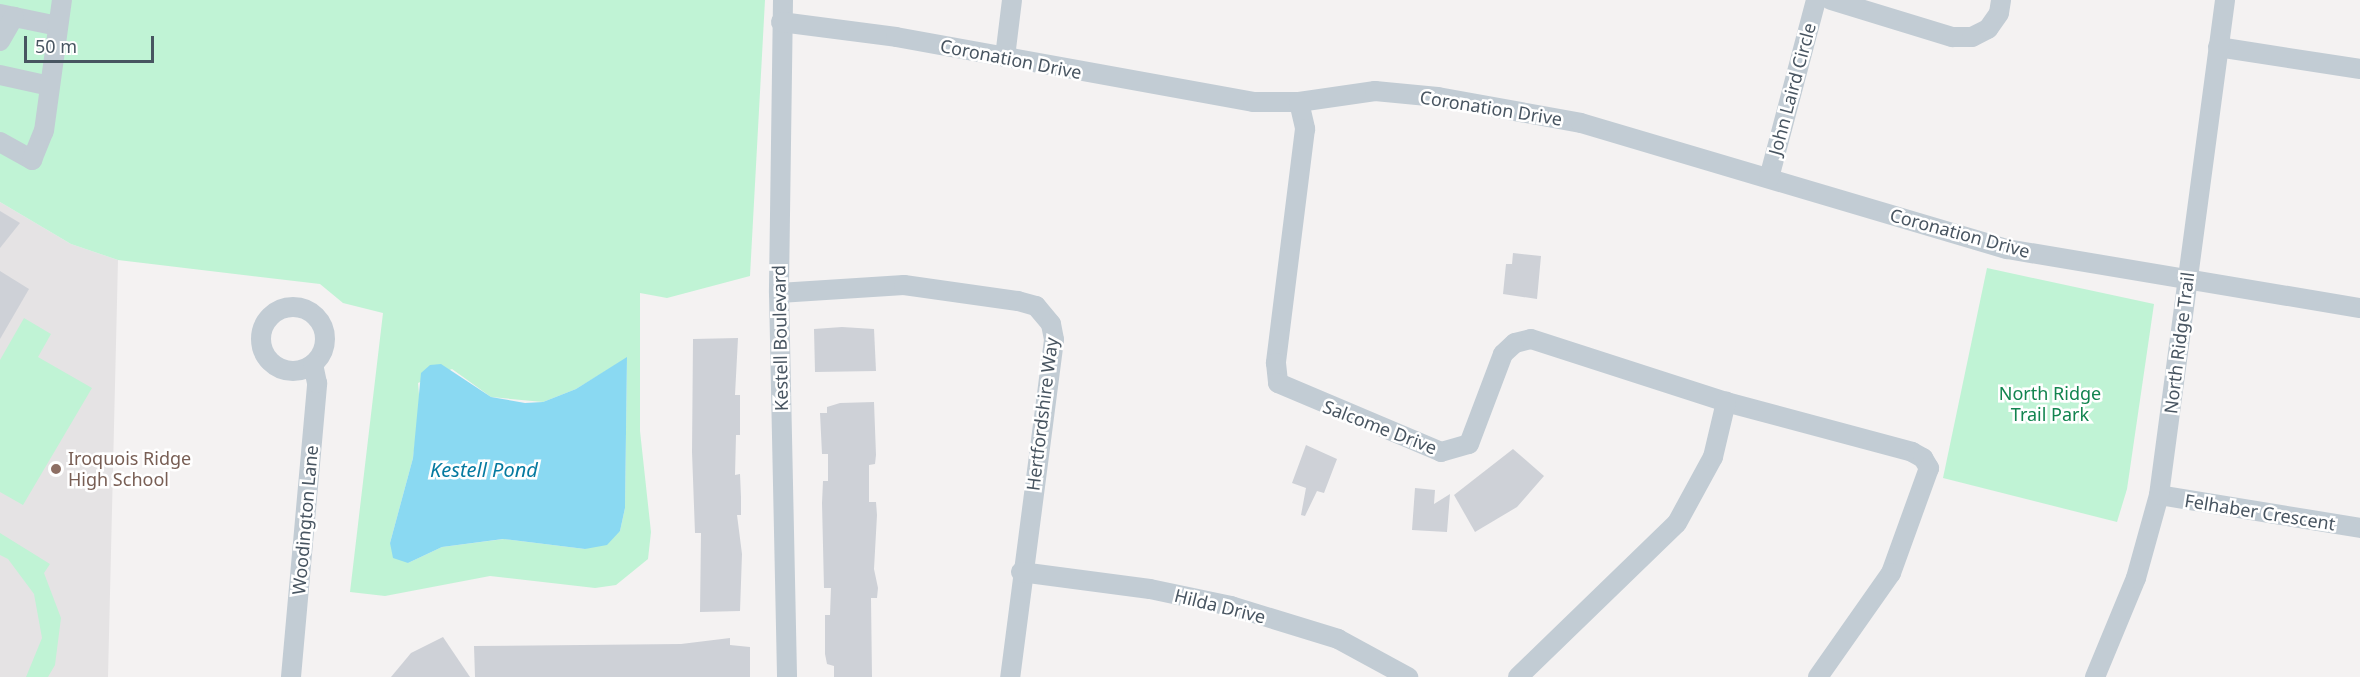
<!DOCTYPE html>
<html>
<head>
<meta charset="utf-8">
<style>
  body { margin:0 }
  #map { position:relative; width:2360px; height:677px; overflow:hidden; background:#f4f2f2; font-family:"Noto Sans",sans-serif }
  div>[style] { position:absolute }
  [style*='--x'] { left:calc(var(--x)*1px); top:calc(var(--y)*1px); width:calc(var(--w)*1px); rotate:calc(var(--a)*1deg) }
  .education>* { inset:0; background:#e5e3e4 }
  .green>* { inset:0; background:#c0f3d5 }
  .water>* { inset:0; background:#8ad9f2 }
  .building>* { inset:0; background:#ced1d7 }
  .minor>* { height:20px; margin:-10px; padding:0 10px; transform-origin:10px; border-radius:10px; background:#c2ccd4 }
  .minor>.ring { margin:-10px; padding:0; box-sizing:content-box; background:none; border:20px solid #c2ccd4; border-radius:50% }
  .dots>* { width:16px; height:16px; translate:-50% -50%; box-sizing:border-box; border:3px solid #fff; border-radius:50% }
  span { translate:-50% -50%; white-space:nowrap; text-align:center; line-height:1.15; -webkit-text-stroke:5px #fff; paint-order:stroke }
  .street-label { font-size:18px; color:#485561 }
  .park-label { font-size:18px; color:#12844f }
  .education-label { font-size:18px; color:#785e54 }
  .left { translate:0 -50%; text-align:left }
  .water-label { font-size:20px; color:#057aa0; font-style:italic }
  .scale { position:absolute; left:24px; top:36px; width:130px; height:27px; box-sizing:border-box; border:3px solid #485561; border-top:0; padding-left:8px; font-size:18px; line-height:21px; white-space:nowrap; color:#485561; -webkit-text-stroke:4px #fff; paint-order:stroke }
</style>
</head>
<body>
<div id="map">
  <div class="education">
    <div style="clip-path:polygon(0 202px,71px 244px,118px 260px,108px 677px,0 677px)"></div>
  </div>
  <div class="green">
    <div style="clip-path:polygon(evenodd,0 0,765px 0,750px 276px,667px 298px,640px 293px,640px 431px,651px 532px,648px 559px,616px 585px,595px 588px,490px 576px,385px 596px,350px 592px,383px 313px,343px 303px,320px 284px,118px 260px,71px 244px,0 202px,0 0,627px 358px,625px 508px,620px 531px,585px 549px,504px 539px,442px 547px,408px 563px,390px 543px,413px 458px,420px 406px,418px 383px,452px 369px,491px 397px,543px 402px,576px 389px,627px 358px)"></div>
    <div style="clip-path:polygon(1987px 268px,2154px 304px,2127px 489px,2117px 522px,1943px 478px)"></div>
    <div style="clip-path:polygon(24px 318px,51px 334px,38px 357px,92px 388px,23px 505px,0 492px,0 360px)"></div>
    <div style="clip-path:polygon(0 533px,50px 564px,44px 573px,61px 618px,55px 665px,48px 677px,26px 677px,42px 638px,34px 594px,8px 559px,0 555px)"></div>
  </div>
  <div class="water">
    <div style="clip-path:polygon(627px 357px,625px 508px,620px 531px,607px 545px,585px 549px,503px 539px,442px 547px,408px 563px,393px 558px,390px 543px,413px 458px,421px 373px,430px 365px,441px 364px,491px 397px,525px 403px,543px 402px,576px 389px)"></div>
  </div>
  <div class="building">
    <div style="clip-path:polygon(0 211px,20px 223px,0 248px)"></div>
    <div style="clip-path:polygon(1513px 253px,1541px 256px,1537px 299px,1503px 294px,1506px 264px,1512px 264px)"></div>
    <div style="clip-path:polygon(0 271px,29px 289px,0 339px)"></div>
    <div style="clip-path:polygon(842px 327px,874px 329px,876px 371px,815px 372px,814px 329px)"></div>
    <div style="clip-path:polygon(738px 338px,735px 395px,740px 395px,740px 435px,736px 435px,735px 475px,740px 474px,741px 497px,741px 515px,737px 515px,742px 554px,740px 611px,700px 612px,701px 533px,695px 533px,692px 452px,693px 339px)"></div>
    <div style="clip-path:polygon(874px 402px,876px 455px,875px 464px,869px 465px,869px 502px,876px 502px,877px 515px,874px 569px,878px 588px,877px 598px,871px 598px,872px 677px,834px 677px,834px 666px,827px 664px,825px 654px,825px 615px,830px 615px,831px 588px,824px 588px,822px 503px,823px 481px,828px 481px,828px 454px,822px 454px,820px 413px,827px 413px,827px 407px,840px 403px)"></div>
    <div style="clip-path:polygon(1306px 445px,1337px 459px,1324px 493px,1317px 491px,1305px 516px,1301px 515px,1306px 488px,1292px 483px)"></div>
    <div style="clip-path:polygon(1513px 449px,1544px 476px,1517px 507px,1475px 532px,1454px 495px)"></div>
    <div style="clip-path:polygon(1415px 488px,1435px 490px,1434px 504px,1450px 494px,1447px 532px,1412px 530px)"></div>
    <div style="clip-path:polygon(443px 637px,470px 677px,391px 677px,411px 653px)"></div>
    <div style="clip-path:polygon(730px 638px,730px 645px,750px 647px,750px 677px,475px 677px,474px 646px,681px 644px)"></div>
  </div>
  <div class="minor">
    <div style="--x:783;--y:0;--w:293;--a:90.8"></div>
    <div style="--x:779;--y:293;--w:384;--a:88.8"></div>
    <div style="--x:1831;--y:0;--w:127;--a:17"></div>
    <div style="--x:1952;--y:37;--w:20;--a:0"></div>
    <div style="--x:1972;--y:37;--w:18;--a:-27"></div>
    <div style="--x:1988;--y:29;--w:19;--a:-55"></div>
    <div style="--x:1999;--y:13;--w:13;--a:-81"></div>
    <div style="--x:0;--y:14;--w:59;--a:11.7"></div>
    <div style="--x:781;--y:22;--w:116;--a:7.4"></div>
    <div style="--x:896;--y:37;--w:363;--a:10.3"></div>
    <div style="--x:1253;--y:102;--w:46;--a:0"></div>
    <div style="--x:1299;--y:102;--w:77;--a:-8.2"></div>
    <div style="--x:1375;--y:91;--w:63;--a:5.4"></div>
    <div style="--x:1438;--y:97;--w:145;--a:10.3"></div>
    <div style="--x:1581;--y:123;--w:444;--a:16.5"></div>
    <div style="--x:2007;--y:249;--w:358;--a:9.5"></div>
    <div style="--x:0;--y:41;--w:28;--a:-60"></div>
    <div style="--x:2218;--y:47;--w:144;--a:8.8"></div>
    <div style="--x:1005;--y:57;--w:57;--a:-83"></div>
    <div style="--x:0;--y:75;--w:51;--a:12.4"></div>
    <div style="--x:1299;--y:102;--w:28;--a:77"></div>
    <div style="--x:1305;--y:129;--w:236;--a:97.1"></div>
    <div style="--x:1276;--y:363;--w:20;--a:84"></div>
    <div style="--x:1278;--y:383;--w:177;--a:22.9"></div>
    <div style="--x:1441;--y:452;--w:29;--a:-16"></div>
    <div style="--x:1469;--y:444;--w:96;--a:-69.3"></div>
    <div style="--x:1503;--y:354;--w:16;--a:-43"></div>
    <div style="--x:1515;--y:343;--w:16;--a:-14"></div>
    <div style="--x:1531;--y:339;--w:205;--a:17.9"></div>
    <div style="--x:1726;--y:402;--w:193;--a:15"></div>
    <div style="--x:1912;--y:452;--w:13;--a:29"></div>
    <div style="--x:1923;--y:458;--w:12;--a:59"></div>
    <div style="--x:1929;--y:468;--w:112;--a:109.9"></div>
    <div style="--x:1891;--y:573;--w:127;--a:125.1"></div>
    <div style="--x:0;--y:142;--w:37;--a:29"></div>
    <div style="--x:32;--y:160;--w:31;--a:-68"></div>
    <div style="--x:44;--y:131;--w:132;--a:-82.2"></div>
    <div style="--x:1769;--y:178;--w:184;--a:-75.2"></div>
    <div style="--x:779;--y:293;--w:125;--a:-3.7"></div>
    <div style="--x:904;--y:285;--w:115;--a:8"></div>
    <div style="--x:1018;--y:301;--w:19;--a:16"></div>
    <div style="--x:1036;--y:306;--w:23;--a:50"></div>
    <div style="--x:1051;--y:324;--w:16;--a:79"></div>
    <div style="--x:1054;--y:340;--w:340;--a:97.4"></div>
    <div class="ring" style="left:261px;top:307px;width:44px;height:44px"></div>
    <div style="--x:2159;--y:495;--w:204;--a:9.3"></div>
    <div style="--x:1021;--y:572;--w:130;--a:7.5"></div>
    <div style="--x:1150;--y:589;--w:83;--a:11.9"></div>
    <div style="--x:1231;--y:606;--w:112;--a:17.1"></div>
    <div style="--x:1338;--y:639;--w:80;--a:28.5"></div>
    <div style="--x:291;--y:677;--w:295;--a:-84.9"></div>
    <div style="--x:317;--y:383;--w:19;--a:-102"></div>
    <div style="--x:1518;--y:677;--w:221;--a:-44.1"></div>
    <div style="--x:1677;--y:523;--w:75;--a:-61.4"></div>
    <div style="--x:1713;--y:457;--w:57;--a:-76.7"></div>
    <div style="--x:2095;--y:677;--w:107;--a:-67.5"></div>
    <div style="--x:2136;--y:578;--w:86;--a:-74.5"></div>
    <div style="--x:2159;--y:495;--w:499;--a:-82.4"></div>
  </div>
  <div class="dots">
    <div style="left:56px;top:469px;background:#8d6e63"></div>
  </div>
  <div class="street-label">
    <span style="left:1011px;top:59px;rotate:11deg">Coronation Drive</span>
    <span style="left:1792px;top:89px;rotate:-75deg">John Laird Circle</span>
    <span style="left:1491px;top:108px;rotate:9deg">Coronation Drive</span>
    <span style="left:1960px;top:233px;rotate:15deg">Coronation Drive</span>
    <span style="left:780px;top:338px;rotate:-91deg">Kestell Boulevard</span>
    <span style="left:2179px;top:343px;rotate:-83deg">North Ridge Trail</span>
    <span style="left:1042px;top:414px;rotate:-83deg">Hertfordshire Way</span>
    <span style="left:1380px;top:427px;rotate:21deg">Salcome Drive</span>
    <span style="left:2260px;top:512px;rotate:9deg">Felhaber Crescent</span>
    <span style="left:305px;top:520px;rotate:-85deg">Woodington Lane</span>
    <span style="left:1220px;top:606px;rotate:14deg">Hilda Drive</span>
  </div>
  <div class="park-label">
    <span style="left:2050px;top:404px">North Ridge<br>Trail Park</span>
  </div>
  <div class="education-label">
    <span class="left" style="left:68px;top:469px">Iroquois Ridge<br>High School</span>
  </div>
  <div class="water-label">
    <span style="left:484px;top:469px">Kestell Pond</span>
  </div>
  <div class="scale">50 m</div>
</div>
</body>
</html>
